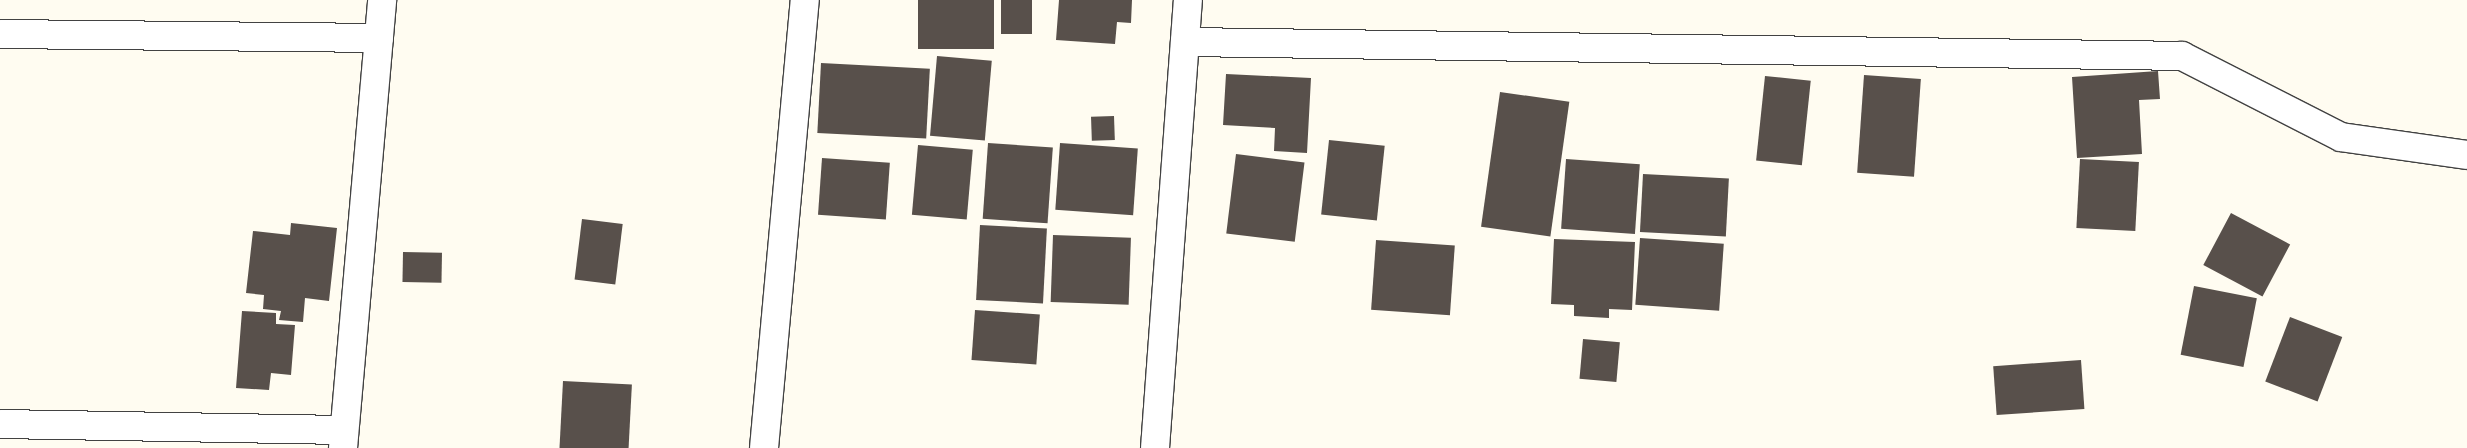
<!DOCTYPE html>
<html>
<head>
<meta charset="utf-8">
<style>
  body { margin:0 }
  #map { position:relative; width:2467px; height:448px; overflow:hidden; background:#fffcf1; font-family:"Noto Serif",serif }
  div>[style] { position:absolute }
  [style*='--x'] { left:calc(var(--x)*1px); top:calc(var(--y)*1px); width:calc(var(--w)*1px); rotate:calc(var(--a)*1deg) }
  .building>* { inset:0; background:#58504b; transform-origin:0 0 }
  .roads { filter:drop-shadow(1px 0 #424242) drop-shadow(-1px 0 #424242) drop-shadow(0 1px #424242) drop-shadow(0 -1px #424242) }
  .minor>* { height:28px; margin:-14px; padding:0 14px; transform-origin:14px; border-radius:14px; background:#fff }
  span { translate:-50% -50%; white-space:nowrap; text-align:center; line-height:1.15; -webkit-text-stroke:5px #fff; paint-order:stroke }
</style>
</head>
<body>
<div id="map">
  <div class="building">
    <div style="left:918px;top:0;width:76px;height:49px"></div>
    <div style="left:1001px;top:0;width:31px;height:34px"></div>
    <div style="clip-path:polygon(1059px 0,1132px 0,1131px 23px,1117px 22px,1115px 44px,1056px 40px)"></div>
    <div style="left:937px;top:56px;width:55px;height:80px;rotate:5deg"></div>
    <div style="left:821px;top:63px;width:109px;height:70px;rotate:3deg"></div>
    <div style="clip-path:polygon(2158px 71px,2160px 99px,2139px 100px,2142px 154px,2077px 158px,2072px 77px)"></div>
    <div style="clip-path:polygon(1226px 74px,1311px 78px,1307px 153px,1274px 151px,1275px 128px,1223px 125px)"></div>
    <div style="left:1864px;top:75px;width:57px;height:98px;rotate:4deg"></div>
    <div style="left:1765px;top:76px;width:46px;height:85px;rotate:6deg"></div>
    <div style="left:1500px;top:92px;width:70px;height:136px;rotate:8deg"></div>
    <div style="left:1114px;top:116px;width:24px;height:23px;rotate:88deg"></div>
    <div style="left:1329px;top:140px;width:56px;height:75px;rotate:6deg"></div>
    <div style="left:988px;top:143px;width:65px;height:76px;rotate:4deg"></div>
    <div style="left:1060px;top:143px;width:78px;height:67px;rotate:4deg"></div>
    <div style="left:918px;top:145px;width:55px;height:70px;rotate:5deg"></div>
    <div style="left:1236px;top:154px;width:69px;height:80px;rotate:7deg"></div>
    <div style="left:822px;top:158px;width:68px;height:57px;rotate:4deg"></div>
    <div style="left:1566px;top:159px;width:74px;height:70px;rotate:4deg"></div>
    <div style="left:2080px;top:159px;width:59px;height:69px;rotate:3deg"></div>
    <div style="left:1643px;top:174px;width:86px;height:58px;rotate:3deg"></div>
    <div style="left:2231px;top:213px;width:67px;height:59px;rotate:28deg"></div>
    <div style="left:582px;top:219px;width:41px;height:61px;rotate:7deg"></div>
    <div style="clip-path:polygon(291px 223px,337px 228px,329px 301px,305px 298px,303px 322px,279px 320px,281px 311px,263px 309px,264px 295px,246px 293px,253px 231px,290px 235px)"></div>
    <div style="left:980px;top:225px;width:67px;height:75px;rotate:3deg"></div>
    <div style="left:1053px;top:235px;width:78px;height:67px;rotate:2deg"></div>
    <div style="left:1640px;top:238px;width:84px;height:67px;rotate:4deg"></div>
    <div style="clip-path:polygon(1554px 239px,1635px 242px,1632px 310px,1609px 309px,1609px 318px,1574px 316px,1574px 305px,1551px 304px)"></div>
    <div style="left:1376px;top:240px;width:79px;height:70px;rotate:4deg"></div>
    <div style="left:403px;top:252px;width:39px;height:30px;rotate:1deg"></div>
    <div style="left:2194px;top:286px;width:64px;height:70px;rotate:11deg"></div>
    <div style="left:975px;top:310px;width:65px;height:50px;rotate:4deg"></div>
    <div style="clip-path:polygon(242px 311px,276px 313px,276px 324px,295px 325px,291px 375px,271px 373px,269px 390px,236px 388px)"></div>
    <div style="left:2290px;top:317px;width:56px;height:69px;rotate:21deg"></div>
    <div style="left:1583px;top:339px;width:37px;height:40px;rotate:5deg"></div>
    <div style="left:2081px;top:360px;width:49px;height:88px;rotate:86deg"></div>
    <div style="left:563px;top:381px;width:69px;height:67px;rotate:3deg"></div>
  </div>
  <div class="roads">
    <div class="minor">
      <div style="--x:0;--y:34;--w:379;--a:0.6"></div>
      <div style="--x:1185;--y:42;--w:997;--a:0.8"></div>
      <div style="--x:2182;--y:56;--w:178;--a:27"></div>
      <div style="--x:2341;--y:137;--w:127;--a:8.1"></div>
      <div style="--x:0;--y:424;--w:344;--a:1"></div>
      <div style="--x:343;--y:448;--w:450;--a:-85"></div>
      <div style="--x:764;--y:448;--w:450;--a:-84.8"></div>
      <div style="--x:1155;--y:448;--w:449;--a:-85.8"></div>
    </div>
  </div>
</div>
</body>
</html>
